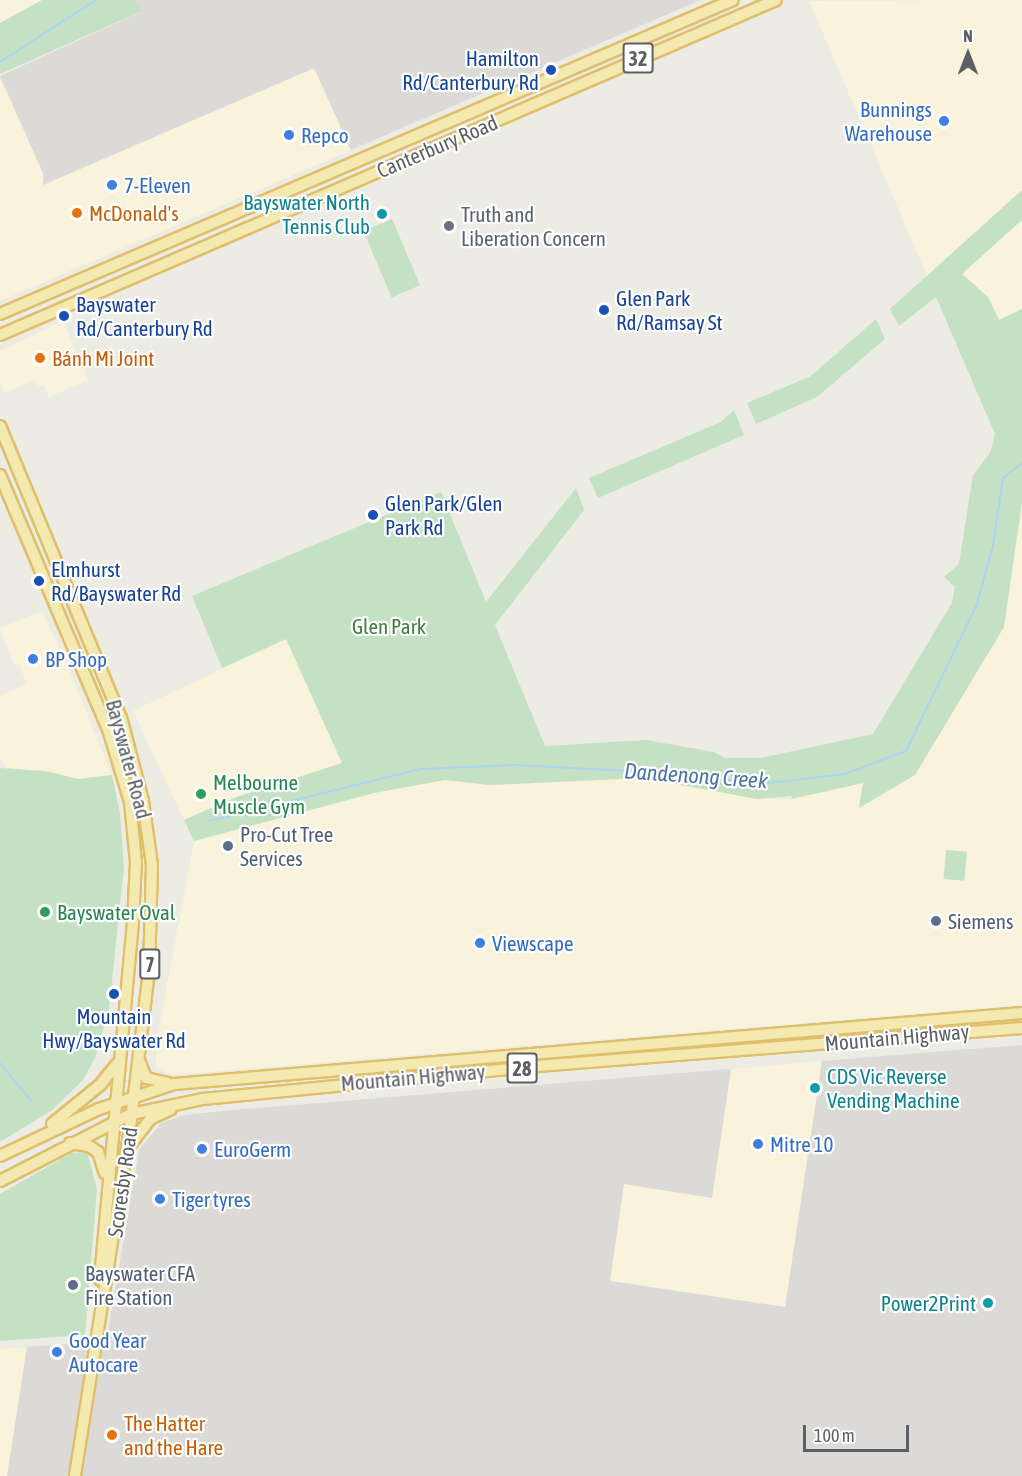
<!DOCTYPE html>
<html>
<head>
<meta charset="utf-8">
<style>
  body { margin:0 }
  #map { position:relative; width:1022px; height:1476px; overflow:hidden; background:#ecebe4; font-family:"Asap Condensed",sans-serif }
  div>[style] { position:absolute }
  [style*='--x'] { left:calc(var(--x)*1px); top:calc(var(--y)*1px); width:calc(var(--w)*1px); rotate:calc(var(--a)*1deg) }
  .commercial>* { inset:0; background:#f9f3dc }
  .industrial>* { inset:0; background:#dbdad6 }
  .green>* { inset:0; background:#c4e1c4; transform-origin:0 0 }
  .stream>* { height:2px; margin:-1px; padding:0 1px; transform-origin:1px; border-radius:1px; background:#add4f4 }
  .roads { filter:drop-shadow(2px 0 #dfbf6b) drop-shadow(-2px 0 #dfbf6b) drop-shadow(0 2px #dfbf6b) drop-shadow(0 -2px #dfbf6b) }
  .major>* { height:10px; margin:-5px; padding:0 5px; transform-origin:5px; border-radius:5px; background:#f4eab1 }
  .dots>* { width:16px; height:16px; translate:-50% -50%; box-sizing:border-box; border:3px solid #fff; border-radius:50% }
  span { translate:-50% -50%; white-space:nowrap; text-align:center; line-height:1.15; -webkit-text-stroke:4.5px #fff; paint-order:stroke }
  .shield-label span { padding:2px 4px; background:#fff; border:2px solid; border-radius:4px; -webkit-text-stroke-width:0 }
  .shield-label { font-size:20px; color:#5c5f63; font-weight:700 }
  .transit-label { font-size:21px; color:#164399 }
  .right { translate:-100% -50%; text-align:right }
  .left { translate:0 -50%; text-align:left }
  .shop-label { font-size:21px; color:#366cbe }
  .street-label { font-size:21px; color:#5c5f63 }
  .culture-label { font-size:21px; color:#0d838f }
  .food-label { font-size:21px; color:#c56008 }
  .worship-label { font-size:21px; color:#5b616d }
  .park-label { font-size:21px; color:#407e43 }
  .leisure-label { font-size:21px; color:#27864d }
  .service-label { font-size:21px; color:#4e5e75 }
  .water-label { font-size:22px; color:#4c76a4; font-style:italic }
  .north { position:absolute; left:938px; top:24px; width:60px; height:60px; -webkit-text-stroke:4px #fff; paint-order:stroke; rotate:0deg; font-size:16px; font-weight:700; line-height:24px; text-align:center; color:#5c5f63 }
  .north::after { content:''; display:block; margin:auto; width:21px; height:27px; background:#5c5f63; clip-path:polygon(50% 0,100% 100%,50% 72%,0 100%) }
  .scale { position:absolute; left:803px; top:1425px; width:106px; height:27px; box-sizing:border-box; border:3px solid #5c5f63; border-top:0; padding-left:8px; font-size:18px; line-height:21px; white-space:nowrap; color:#5c5f63; -webkit-text-stroke:4px #fff; paint-order:stroke }
</style>
</head>
<body>
<div id="map">
  <div class="commercial">
    <div style="clip-path:polygon(0 0,42px 0,0 23px)"></div>
    <div style="clip-path:polygon(1022px 0,1022px 309px,999px 320px,988px 297px,936px 297px,809px 1px)"></div>
    <div style="clip-path:polygon(315px 68px,351px 150px,0 301px,0 79px,43px 173px,43px 185px)"></div>
    <div style="clip-path:polygon(63px 321px,88px 380px,49px 397px,44px 385px,39px 387px,35px 380px,5px 393px,0 382px,0 351px)"></div>
    <div style="clip-path:polygon(1022px 502px,1022px 1005px,171px 1075px,156px 1068px,157px 1039px,194px 841px,374px 793px,445px 780px,489px 785px,644px 778px,757px 799px,792px 799px,863px 783px,860px 808px,1004px 627px)"></div>
    <div style="clip-path:polygon(42px 611px,68px 667px,112px 775px,78px 779px,5px 767px,0 756px,0 696px,27px 684px,19px 664px,14px 666px,0 628px)"></div>
    <div style="clip-path:polygon(286px 639px,342px 763px,234px 798px,184px 820px,133px 711px)"></div>
    <div style="clip-path:polygon(822px 1061px,786px 1307px,610px 1281px,624px 1184px,712px 1197px,731px 1069px)"></div>
    <div style="clip-path:polygon(27px 1347px,7px 1476px,0 1476px,0 1349px)"></div>
  </div>
  <div class="industrial">
    <div style="clip-path:polygon(136px 0,701px 0,351px 150px,314px 68px,43px 185px,43px 173px,0 76px,141px 12px)"></div>
    <div style="clip-path:polygon(1022px 1045px,1022px 1476px,7px 1476px,27px 1347px,68px 1344px,105px 1349px,139px 1150px,161px 1123px,185px 1115px,232px 1110px,731px 1069px,712px 1198px,624px 1184px,610px 1281px,785px 1307px,822px 1061px)"></div>
  </div>
  <div class="green">
    <div style="clip-path:polygon(42px 0,136px 0,142px 11px,0 74px,0 23px)"></div>
    <div style="clip-path:polygon(1022px 190px,1022px 220px,962px 274px,988px 297px,999px 320px,1022px 309px,1022px 502px,1004px 627px,915px 775px,859px 808px,863px 783px,791px 799px,792px 796px,757px 799px,644px 778px,489px 785px,445px 780px,374px 793px,194px 841px,184px 820px,234px 798px,342px 763px,286px 639px,222px 668px,192px 596px,441px 492px,486px 602px,576px 488px,584px 510px,495px 625px,545px 746px,646px 740px,714px 752px,725px 758px,761px 758px,873px 734px,952px 603px,955px 587px,944px 577px,959px 564px,973px 475px,990px 453px,995px 434px,936px 297px,899px 326px,890px 309px)"></div>
    <div style="left:392px;top:219px;width:72px;height:31px;rotate:67deg"></div>
    <div style="clip-path:polygon(876px 319px,885px 339px,817px 397px,756px 424px,747px 403px,811px 376px)"></div>
    <div style="clip-path:polygon(734px 410px,744px 435px,598px 498px,589px 478px,721px 422px)"></div>
    <div style="clip-path:polygon(0 768px,46px 771px,78px 779px,112px 775px,120px 813px,124px 867px,109px 1009px,95px 1058px,83px 1080px,52px 1110px,0 1142px)"></div>
    <div style="left:946px;top:850px;width:21px;height:29px;rotate:5deg"></div>
    <div style="clip-path:polygon(87px 1152px,97px 1189px,85px 1335px,0 1341px,0 1194px,72px 1153px)"></div>
  </div>
  <div class="stream">
    <div style="--x:0;--y:62;--w:114;--a:-32.9"></div>
    <div style="--x:209;--y:821;--w:217;--a:-13.8"></div>
    <div style="--x:420;--y:769;--w:95;--a:-2.4"></div>
    <div style="--x:515;--y:765;--w:153;--a:3"></div>
    <div style="--x:668;--y:773;--w:93;--a:6.8"></div>
    <div style="--x:760;--y:784;--w:86;--a:-6.7"></div>
    <div style="--x:845;--y:774;--w:65;--a:-20.7"></div>
    <div style="--x:906;--y:751;--w:163;--a:-64.2"></div>
    <div style="--x:977;--y:604;--w:61;--a:-74.8"></div>
    <div style="--x:993;--y:545;--w:68;--a:-81.5"></div>
    <div style="--x:1003;--y:478;--w:24;--a:-38"></div>
    <div style="--x:0;--y:1063;--w:50;--a:50.6"></div>
  </div>
  <div class="roads">
    <div class="major">
      <div style="--x:0;--y:314;--w:797;--a:-23.19"></div>
      <div style="--x:0;--y:335;--w:845;--a:-23.35"></div>
      <div style="--x:0;--y:426;--w:319;--a:67.5"></div>
      <div style="--x:122;--y:721;--w:83;--a:75.3"></div>
      <div style="--x:143;--y:801;--w:65;--a:82"></div>
      <div style="--x:152;--y:865;--w:106;--a:91.6"></div>
      <div style="--x:149;--y:971;--w:158;--a:96.9"></div>
      <div style="--x:130;--y:1128;--w:352;--a:99"></div>
      <div style="--x:0;--y:475;--w:279;--a:67"></div>
      <div style="--x:109;--y:732;--w:73;--a:73.3"></div>
      <div style="--x:130;--y:802;--w:60;--a:84.3"></div>
      <div style="--x:136;--y:862;--w:60;--a:92.9"></div>
      <div style="--x:133;--y:922;--w:359;--a:95.3"></div>
      <div style="--x:139;--y:1060;--w:19;--a:69"></div>
      <div style="--x:146;--y:1078;--w:22;--a:13"></div>
      <div style="--x:52;--y:1124;--w:62;--a:-39.1"></div>
      <div style="--x:100;--y:1085;--w:27;--a:-51"></div>
      <div style="--x:70;--y:1143;--w:19;--a:9"></div>
      <div style="--x:89;--y:1146;--w:11;--a:34"></div>
      <div style="--x:98;--y:1152;--w:22;--a:72"></div>
      <div style="--x:130;--y:1145;--w:33;--a:-52"></div>
      <div style="--x:150;--y:1119;--w:23;--a:-25"></div>
      <div style="--x:0;--y:1156;--w:110;--a:-25.4"></div>
      <div style="--x:99;--y:1109;--w:79;--a:-18.4"></div>
      <div style="--x:174;--y:1084;--w:851;--a:-4.79"></div>
      <div style="--x:0;--y:1181;--w:147;--a:-27.1"></div>
      <div style="--x:131;--y:1114;--w:74;--a:-11.8"></div>
      <div style="--x:203;--y:1099;--w:337;--a:-5.6"></div>
      <div style="--x:538;--y:1066;--w:485;--a:-4.5"></div>
    </div>
  </div>
  <div class="dots">
    <div style="left:551px;top:70px;background:#1a4fb4"></div>
    <div style="left:944px;top:121px;background:#3f7fe0"></div>
    <div style="left:289px;top:135px;background:#3f7fe0"></div>
    <div style="left:112px;top:185px;background:#3f7fe0"></div>
    <div style="left:77px;top:213px;background:#e8710a"></div>
    <div style="left:382px;top:214px;background:#0f9aa8"></div>
    <div style="left:449px;top:226px;background:#6b7280"></div>
    <div style="left:604px;top:310px;background:#1a4fb4"></div>
    <div style="left:64px;top:316px;background:#1a4fb4"></div>
    <div style="left:40px;top:358px;background:#e8710a"></div>
    <div style="left:373px;top:515px;background:#1a4fb4"></div>
    <div style="left:39px;top:581px;background:#1a4fb4"></div>
    <div style="left:33px;top:659px;background:#3f7fe0"></div>
    <div style="left:201px;top:794px;background:#2e9e5b"></div>
    <div style="left:228px;top:846px;background:#5c6f8a"></div>
    <div style="left:45px;top:912px;background:#2e9e5b"></div>
    <div style="left:936px;top:921px;background:#5c6f8a"></div>
    <div style="left:480px;top:943px;background:#3f7fe0"></div>
    <div style="left:114px;top:994px;background:#1a4fb4"></div>
    <div style="left:815px;top:1088px;background:#0f9aa8"></div>
    <div style="left:758px;top:1144px;background:#3f7fe0"></div>
    <div style="left:202px;top:1149px;background:#3f7fe0"></div>
    <div style="left:160px;top:1199px;background:#3f7fe0"></div>
    <div style="left:73px;top:1285px;background:#5c6f8a"></div>
    <div style="left:988px;top:1303px;background:#0f9aa8"></div>
    <div style="left:57px;top:1352px;background:#3f7fe0"></div>
    <div style="left:112px;top:1435px;background:#e8710a"></div>
  </div>
  <div class="shield-label">
    <span style="left:638px;top:58px">32</span>
    <span style="left:150px;top:964px">7</span>
    <span style="left:522px;top:1068px">28</span>
  </div>
  <div class="transit-label">
    <span class="right" style="left:539px;top:70px">Hamilton<br>Rd/Canterbury Rd</span>
    <span class="left" style="left:616px;top:310px">Glen Park<br>Rd/Ramsay St</span>
    <span class="left" style="left:76px;top:316px">Bayswater<br>Rd/Canterbury Rd</span>
    <span class="left" style="left:385px;top:515px">Glen Park/Glen<br>Park Rd</span>
    <span class="left" style="left:51px;top:581px">Elmhurst<br>Rd/Bayswater Rd</span>
    <span style="left:114px;top:1028px">Mountain<br>Hwy/Bayswater Rd</span>
  </div>
  <div class="shop-label">
    <span class="right" style="left:932px;top:121px">Bunnings<br>Warehouse</span>
    <span class="left" style="left:301px;top:135px">Repco</span>
    <span class="left" style="left:124px;top:185px">7-Eleven</span>
    <span class="left" style="left:45px;top:659px">BP Shop</span>
    <span class="left" style="left:492px;top:943px">Viewscape</span>
    <span class="left" style="left:770px;top:1144px">Mitre 10</span>
    <span class="left" style="left:214px;top:1149px">EuroGerm</span>
    <span class="left" style="left:172px;top:1199px">Tiger tyres</span>
    <span class="left" style="left:69px;top:1352px">Good Year<br>Autocare</span>
  </div>
  <div class="street-label">
    <span style="left:437px;top:146px;rotate:-23deg">Canterbury Road</span>
    <span style="left:129px;top:759px;rotate:75deg">Bayswater Road</span>
    <span style="left:897px;top:1037px;rotate:-5deg">Mountain Highway</span>
    <span style="left:413px;top:1077px;rotate:-5deg">Mountain Highway</span>
    <span style="left:122px;top:1182px;rotate:-82deg">Scoresby Road</span>
  </div>
  <div class="culture-label">
    <span class="right" style="left:370px;top:214px">Bayswater North<br>Tennis Club</span>
    <span class="left" style="left:827px;top:1088px">CDS Vic Reverse<br>Vending Machine</span>
    <span class="right" style="left:976px;top:1303px">Power2Print</span>
  </div>
  <div class="food-label">
    <span class="left" style="left:89px;top:213px">McDonald's</span>
    <span class="left" style="left:52px;top:358px">Bánh Mì Joint</span>
    <span class="left" style="left:124px;top:1435px">The Hatter<br>and the Hare</span>
  </div>
  <div class="worship-label">
    <span class="left" style="left:461px;top:226px">Truth and<br>Liberation Concern</span>
  </div>
  <div class="park-label">
    <span style="left:389px;top:626px">Glen Park</span>
  </div>
  <div class="leisure-label">
    <span class="left" style="left:213px;top:794px">Melbourne<br>Muscle Gym</span>
    <span class="left" style="left:57px;top:912px">Bayswater Oval</span>
  </div>
  <div class="service-label">
    <span class="left" style="left:240px;top:846px">Pro-Cut Tree<br>Services</span>
    <span class="left" style="left:948px;top:921px">Siemens</span>
    <span class="left" style="left:85px;top:1285px">Bayswater CFA<br>Fire Station</span>
  </div>
  <div class="water-label">
    <span style="left:696px;top:776px;rotate:4deg">Dandenong Creek</span>
  </div>
  <div class="north">N</div>
  <div class="scale">100 m</div>
</div>
</body>
</html>
